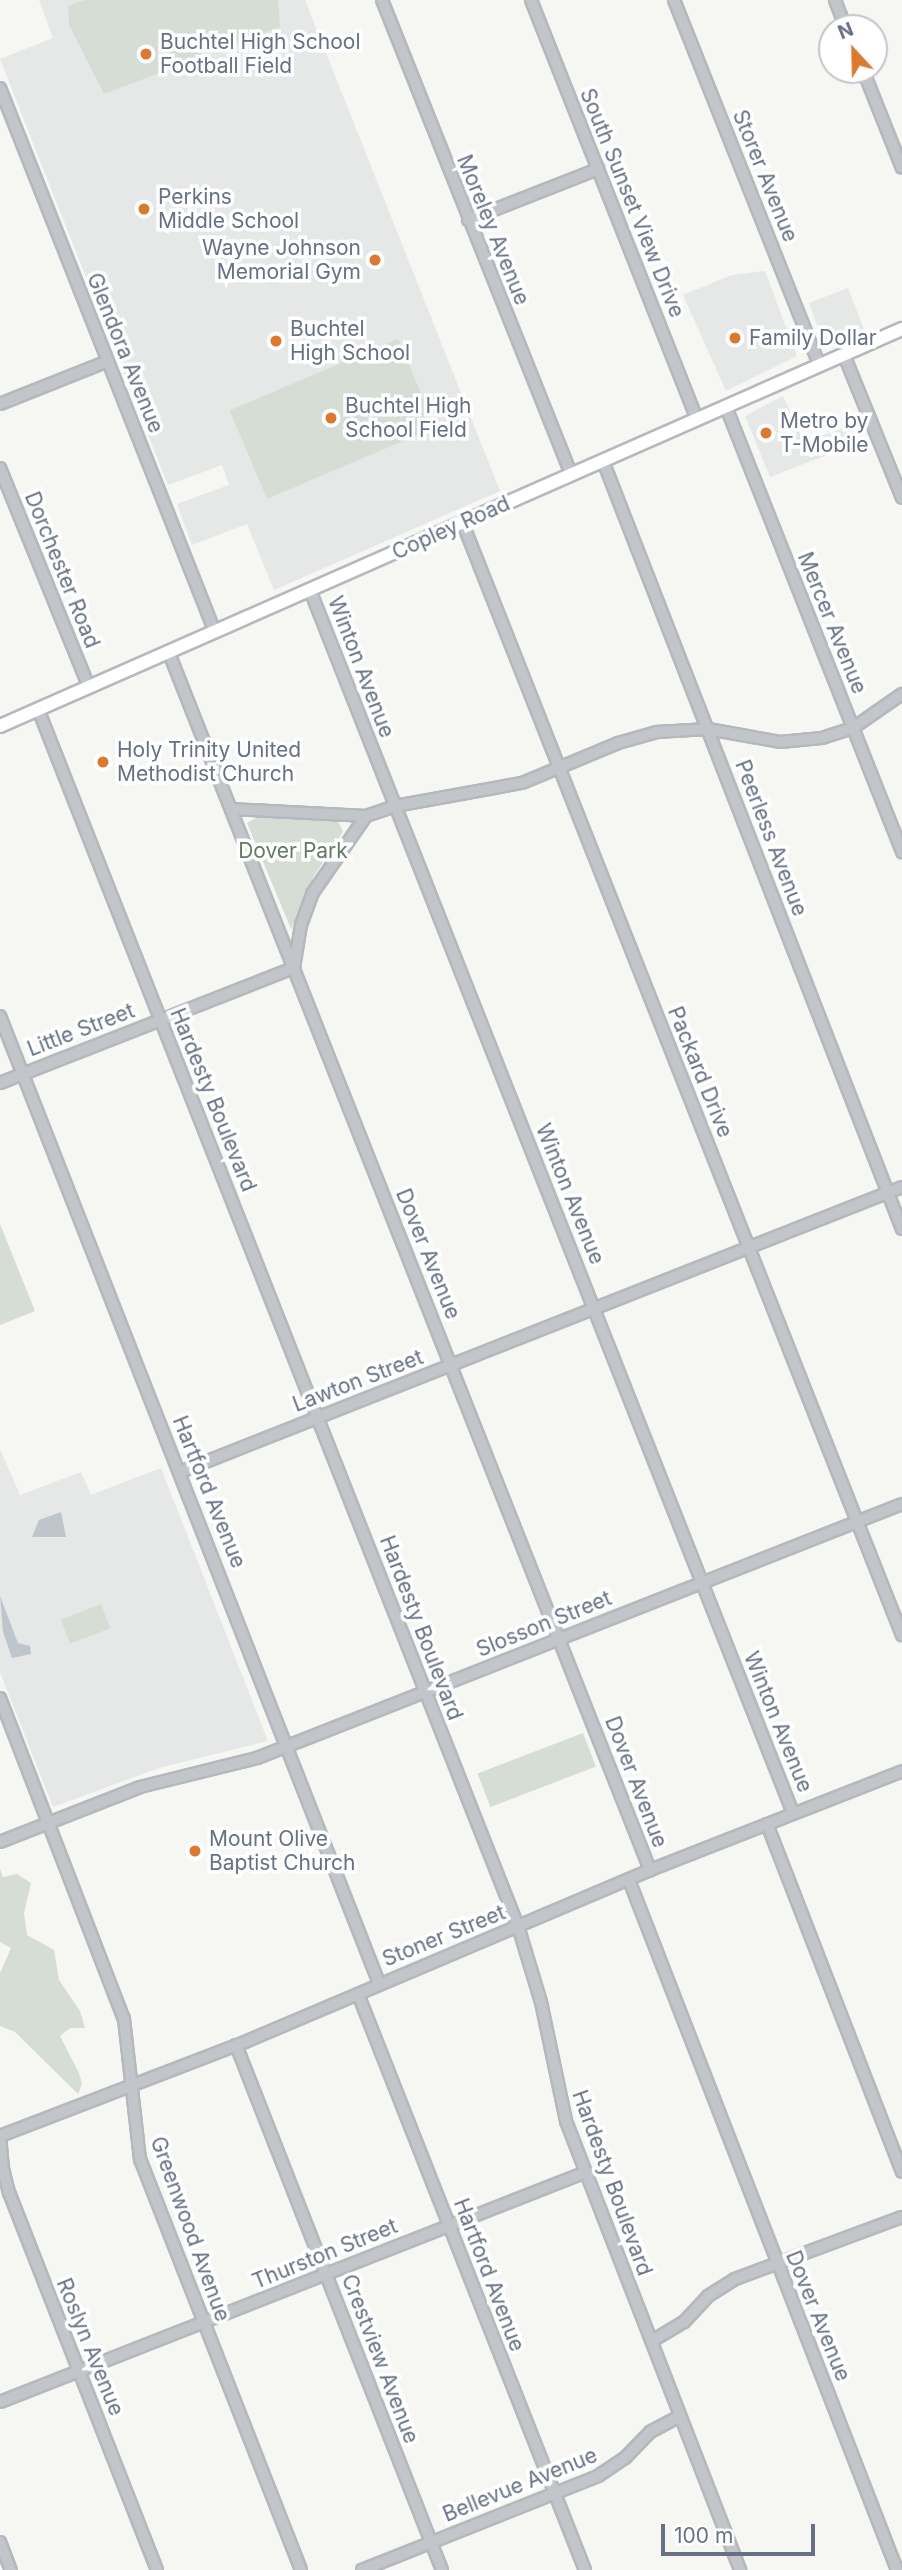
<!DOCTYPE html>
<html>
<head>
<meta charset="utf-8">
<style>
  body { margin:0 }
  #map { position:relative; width:902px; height:2570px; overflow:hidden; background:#f6f6f3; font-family:Inter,sans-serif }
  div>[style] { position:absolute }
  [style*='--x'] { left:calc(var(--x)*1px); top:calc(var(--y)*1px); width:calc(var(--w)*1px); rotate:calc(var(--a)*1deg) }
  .built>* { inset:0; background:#e6e7e7; transform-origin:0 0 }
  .green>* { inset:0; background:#d6ddd5; transform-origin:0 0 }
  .water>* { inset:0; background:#bec5cb }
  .roads { filter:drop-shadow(2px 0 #b5b8bd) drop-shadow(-2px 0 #b5b8bd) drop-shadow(0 2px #b5b8bd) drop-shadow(0 -2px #b5b8bd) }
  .minor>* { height:10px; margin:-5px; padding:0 5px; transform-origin:5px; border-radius:5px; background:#c2c5c9 }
  .major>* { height:12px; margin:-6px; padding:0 6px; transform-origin:6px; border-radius:6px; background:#fff }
  .dots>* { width:19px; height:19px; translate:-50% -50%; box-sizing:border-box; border:4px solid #fff; border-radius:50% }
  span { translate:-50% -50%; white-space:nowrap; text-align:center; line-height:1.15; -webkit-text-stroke:7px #fff; paint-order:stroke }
  .poi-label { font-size:21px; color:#677183 }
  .left { translate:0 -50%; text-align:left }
  .right { translate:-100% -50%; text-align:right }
  .street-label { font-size:21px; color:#677183 }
  .park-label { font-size:21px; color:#657a65 }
  .north { position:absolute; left:818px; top:14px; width:70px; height:70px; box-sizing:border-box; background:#fff; border:2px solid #c2c6cd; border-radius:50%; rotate:338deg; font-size:19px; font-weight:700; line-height:28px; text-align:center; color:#677183 }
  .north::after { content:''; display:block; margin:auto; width:24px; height:32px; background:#da792f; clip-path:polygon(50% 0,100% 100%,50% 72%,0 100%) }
  .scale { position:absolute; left:661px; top:2524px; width:154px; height:32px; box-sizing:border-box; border:4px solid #677183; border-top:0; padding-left:9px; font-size:21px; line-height:24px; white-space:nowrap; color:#677183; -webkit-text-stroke:5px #fff; paint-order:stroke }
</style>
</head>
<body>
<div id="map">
  <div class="built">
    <div style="clip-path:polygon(39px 0,305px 0,500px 491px,274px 590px,247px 524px,192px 545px,177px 504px,229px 485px,222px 465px,168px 485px,0 59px,53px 38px)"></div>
    <div style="clip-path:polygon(765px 271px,797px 356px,726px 391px,683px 295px,732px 275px)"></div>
    <div style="left:848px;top:288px;width:45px;height:42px;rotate:69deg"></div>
    <div style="clip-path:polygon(783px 396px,804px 442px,855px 424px,861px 442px,770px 477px,745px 416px)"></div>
    <div style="clip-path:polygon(0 1449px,20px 1495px,81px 1472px,91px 1495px,161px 1468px,268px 1741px,159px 1768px,53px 1807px,0 1672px)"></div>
  </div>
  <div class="green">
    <div style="clip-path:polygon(84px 0,278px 0,280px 27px,104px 94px,69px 25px,68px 6px)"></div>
    <div style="left:398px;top:339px;width:96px;height:183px;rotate:67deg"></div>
    <div style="clip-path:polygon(258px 817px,329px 819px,339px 823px,343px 832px,314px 876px,291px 929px,247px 823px)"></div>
    <div style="clip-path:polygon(0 1224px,35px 1311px,0 1325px)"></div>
    <div style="left:101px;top:1604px;width:26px;height:43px;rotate:69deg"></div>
    <div style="left:583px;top:1733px;width:36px;height:113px;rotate:69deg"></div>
    <div style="clip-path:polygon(0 1869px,3px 1877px,17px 1874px,31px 1883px,24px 1913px,27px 1935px,54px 1950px,59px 1980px,80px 2011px,85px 2028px,70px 2028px,60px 2036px,79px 2073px,82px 2084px,78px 2094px,15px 2032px,0 2026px,0 1973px,11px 1948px,0 1942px)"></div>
  </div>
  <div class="water">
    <div style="clip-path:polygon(61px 1512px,66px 1537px,32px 1537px,39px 1520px)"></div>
    <div style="clip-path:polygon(0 1596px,18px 1643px,30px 1646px,31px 1654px,12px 1658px,3px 1632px)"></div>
  </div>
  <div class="roads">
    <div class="minor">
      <div style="--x:382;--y:0;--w:510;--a:68.26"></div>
      <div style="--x:531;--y:0;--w:451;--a:68.4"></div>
      <div style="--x:674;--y:0;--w:393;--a:68.3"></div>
      <div style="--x:835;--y:0;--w:30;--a:69"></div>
      <div style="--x:863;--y:70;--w:105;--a:68.3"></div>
      <div style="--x:0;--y:88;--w:585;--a:68.44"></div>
      <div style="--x:468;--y:220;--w:140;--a:-21.4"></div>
      <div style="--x:844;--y:355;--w:154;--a:67.9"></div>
      <div style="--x:0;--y:404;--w:116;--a:-21.7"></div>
      <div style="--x:726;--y:407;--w:479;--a:68.4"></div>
      <div style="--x:603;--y:461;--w:824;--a:68.73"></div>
      <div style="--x:0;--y:468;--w:236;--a:67.9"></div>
      <div style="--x:463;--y:524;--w:1195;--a:68.44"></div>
      <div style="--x:310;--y:590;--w:1315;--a:68.45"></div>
      <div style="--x:169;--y:653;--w:1309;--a:68.43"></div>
      <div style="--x:38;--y:709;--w:1308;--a:68.48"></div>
      <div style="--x:518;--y:1926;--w:79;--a:73.2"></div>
      <div style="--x:541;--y:2002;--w:122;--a:78.1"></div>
      <div style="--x:566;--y:2121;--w:482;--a:68.8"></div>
      <div style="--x:231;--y:809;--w:135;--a:3"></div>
      <div style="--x:366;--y:816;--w:31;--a:-19"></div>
      <div style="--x:395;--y:806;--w:129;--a:-10.3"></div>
      <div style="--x:522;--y:783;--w:104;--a:-22.6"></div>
      <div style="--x:618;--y:743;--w:41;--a:-15.8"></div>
      <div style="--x:657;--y:732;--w:51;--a:-3.4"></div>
      <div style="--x:708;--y:729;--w:73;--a:10.2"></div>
      <div style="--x:780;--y:742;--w:42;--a:-5.4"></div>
      <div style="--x:822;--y:738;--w:33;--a:-18"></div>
      <div style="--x:853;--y:728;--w:60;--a:-34.8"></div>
      <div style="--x:0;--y:1016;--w:1039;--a:68.6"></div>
      <div style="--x:0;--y:1083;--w:316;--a:-21.4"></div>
      <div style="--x:294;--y:968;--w:44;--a:-80.8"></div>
      <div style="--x:301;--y:925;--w:33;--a:-70"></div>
      <div style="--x:312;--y:894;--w:95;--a:-55.3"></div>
      <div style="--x:180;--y:1472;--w:776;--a:-21.54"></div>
      <div style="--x:0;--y:1698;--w:344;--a:68.9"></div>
      <div style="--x:124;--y:2019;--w:141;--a:83.5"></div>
      <div style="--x:140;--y:2159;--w:441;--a:68.6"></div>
      <div style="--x:767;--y:1824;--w:373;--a:68.8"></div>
      <div style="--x:0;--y:1842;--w:150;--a:-21.4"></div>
      <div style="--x:140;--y:1787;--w:121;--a:-13.9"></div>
      <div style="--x:257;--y:1758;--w:693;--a:-21.49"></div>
      <div style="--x:629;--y:1880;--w:740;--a:68.77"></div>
      <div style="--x:358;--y:1994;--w:619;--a:68.49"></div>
      <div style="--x:236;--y:2045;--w:564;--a:68.58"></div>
      <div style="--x:652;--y:2341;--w:37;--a:-31"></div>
      <div style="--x:684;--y:2322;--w:35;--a:-47"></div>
      <div style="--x:708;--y:2296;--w:32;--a:-32"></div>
      <div style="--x:735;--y:2279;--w:178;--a:-20.4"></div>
      <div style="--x:0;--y:2402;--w:630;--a:-21.43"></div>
      <div style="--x:0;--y:2542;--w:30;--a:69"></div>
      <div style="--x:157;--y:2570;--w:405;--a:-111.4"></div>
      <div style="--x:9;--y:2193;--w:25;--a:-104"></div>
      <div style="--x:3;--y:2169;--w:33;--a:-95"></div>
      <div style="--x:0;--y:2136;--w:262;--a:-21"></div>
      <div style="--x:245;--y:2042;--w:440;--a:-23"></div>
      <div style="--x:650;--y:1870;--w:271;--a:-21.4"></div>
      <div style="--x:362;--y:2570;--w:254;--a:-21.7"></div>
      <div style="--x:598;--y:2476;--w:32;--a:-34"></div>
      <div style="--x:625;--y:2458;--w:36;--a:-46"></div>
      <div style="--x:650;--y:2432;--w:34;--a:-28"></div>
    </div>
    <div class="major">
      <div style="--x:0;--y:726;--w:986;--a:-23.76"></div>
    </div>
  </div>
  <div class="dots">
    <div style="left:146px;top:54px;background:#da792f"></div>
    <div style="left:144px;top:209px;background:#da792f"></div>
    <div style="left:375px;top:260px;background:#da792f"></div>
    <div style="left:735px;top:338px;background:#da792f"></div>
    <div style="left:276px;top:341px;background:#da792f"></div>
    <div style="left:331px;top:418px;background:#da792f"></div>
    <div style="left:766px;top:433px;background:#da792f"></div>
    <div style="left:103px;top:762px;background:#da792f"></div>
    <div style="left:195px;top:1851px;background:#da792f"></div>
  </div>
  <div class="poi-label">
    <span class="left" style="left:160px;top:54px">Buchtel High School<br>Football Field</span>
    <span class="left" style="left:158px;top:209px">Perkins<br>Middle School</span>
    <span class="right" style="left:361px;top:260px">Wayne Johnson<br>Memorial Gym</span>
    <span class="left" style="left:290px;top:341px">Buchtel<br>High School</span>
    <span class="left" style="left:749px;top:338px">Family Dollar</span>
    <span class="left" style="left:345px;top:418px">Buchtel High<br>School Field</span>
    <span class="left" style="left:780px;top:433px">Metro by<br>T-Mobile</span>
    <span class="left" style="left:117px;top:762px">Holy Trinity United<br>Methodist Church</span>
    <span class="left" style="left:209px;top:1851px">Mount Olive<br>Baptist Church</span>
  </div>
  <div class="street-label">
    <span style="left:765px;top:176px;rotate:68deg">Storer Avenue</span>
    <span style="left:632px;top:203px;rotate:68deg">South Sunset View Drive</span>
    <span style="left:493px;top:230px;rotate:68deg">Moreley Avenue</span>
    <span style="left:125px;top:353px;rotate:68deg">Glendora Avenue</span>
    <span style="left:451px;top:528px;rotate:-24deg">Copley Road</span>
    <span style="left:62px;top:570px;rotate:68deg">Dorchester Road</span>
    <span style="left:832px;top:623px;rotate:68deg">Mercer Avenue</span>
    <span style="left:361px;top:667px;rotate:69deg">Winton Avenue</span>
    <span style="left:771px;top:838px;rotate:69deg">Peerless Avenue</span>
    <span style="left:81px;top:1030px;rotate:-21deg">Little Street</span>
    <span style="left:700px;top:1072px;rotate:68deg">Packard Drive</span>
    <span style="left:213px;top:1100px;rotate:68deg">Hardesty Boulevard</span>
    <span style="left:570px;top:1194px;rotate:68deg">Winton Avenue</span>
    <span style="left:428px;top:1254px;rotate:68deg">Dover Avenue</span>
    <span style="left:358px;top:1381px;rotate:-21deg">Lawton Street</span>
    <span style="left:209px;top:1492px;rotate:68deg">Hartford Avenue</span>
    <span style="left:544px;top:1624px;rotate:-22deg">Slosson Street</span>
    <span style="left:421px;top:1628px;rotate:69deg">Hardesty Boulevard</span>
    <span style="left:778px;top:1722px;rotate:68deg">Winton Avenue</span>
    <span style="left:636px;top:1782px;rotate:69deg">Dover Avenue</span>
    <span style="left:444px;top:1936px;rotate:-22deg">Stoner Street</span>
    <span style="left:612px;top:2183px;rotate:70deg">Hardesty Boulevard</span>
    <span style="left:190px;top:2229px;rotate:70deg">Greenwood Avenue</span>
    <span style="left:325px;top:2254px;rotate:-22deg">Thurston Street</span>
    <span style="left:489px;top:2275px;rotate:69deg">Hartford Avenue</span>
    <span style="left:818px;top:2316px;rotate:68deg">Dover Avenue</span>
    <span style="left:90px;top:2347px;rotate:68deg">Roslyn Avenue</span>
    <span style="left:380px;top:2359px;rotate:69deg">Crestview Avenue</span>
    <span style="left:520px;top:2485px;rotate:-22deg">Bellevue Avenue</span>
  </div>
  <div class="park-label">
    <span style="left:293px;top:851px">Dover Park</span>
  </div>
  <div class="north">N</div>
  <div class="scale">100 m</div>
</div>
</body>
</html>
